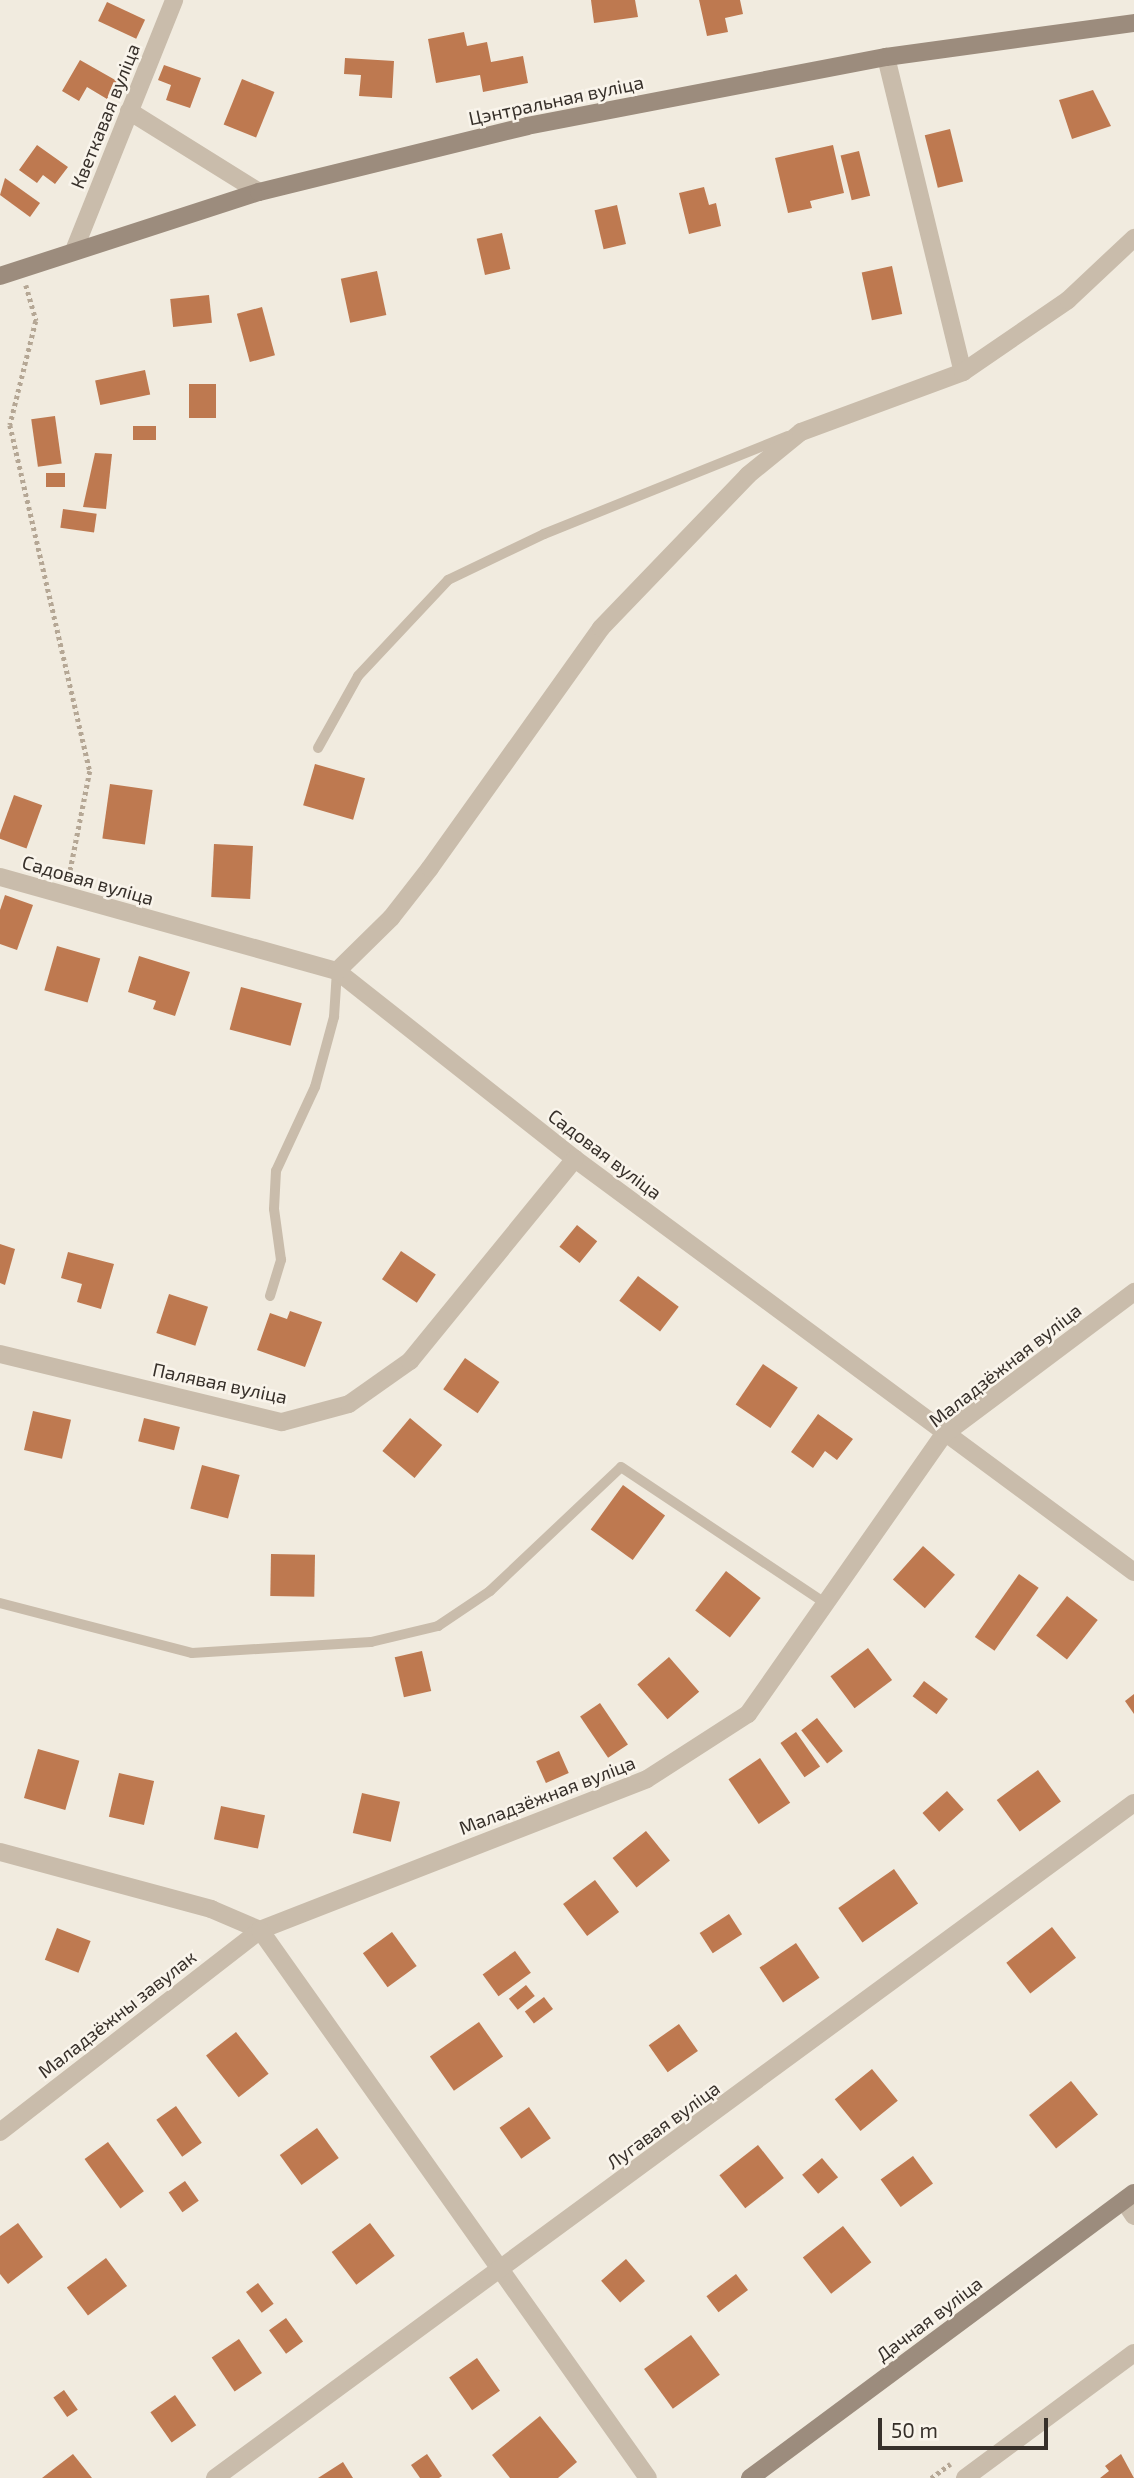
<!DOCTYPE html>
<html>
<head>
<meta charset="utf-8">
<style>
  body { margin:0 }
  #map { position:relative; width:1134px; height:2478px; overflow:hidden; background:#f1ebdf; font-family:"Exo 2",sans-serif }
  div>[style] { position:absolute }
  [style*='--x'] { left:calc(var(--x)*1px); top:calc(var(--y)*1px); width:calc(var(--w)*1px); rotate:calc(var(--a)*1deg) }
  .building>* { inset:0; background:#be7950; transform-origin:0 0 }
  .path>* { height:4.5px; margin-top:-2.25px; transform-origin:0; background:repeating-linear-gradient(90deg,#b5a795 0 3.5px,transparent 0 7px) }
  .lane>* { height:10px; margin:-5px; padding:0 5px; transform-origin:5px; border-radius:5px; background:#c9bcab }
  .street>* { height:18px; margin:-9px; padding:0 9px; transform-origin:9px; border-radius:9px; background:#c9bcab }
  .secondary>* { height:18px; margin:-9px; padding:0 9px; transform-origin:9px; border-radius:9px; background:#9c8c7d }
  span { translate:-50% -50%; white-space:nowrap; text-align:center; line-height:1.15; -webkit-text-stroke:5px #f9f4eb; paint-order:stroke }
  .street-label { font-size:19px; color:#37302a }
  .scale { position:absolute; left:878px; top:2418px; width:170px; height:32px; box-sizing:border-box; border:4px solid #37302a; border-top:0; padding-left:9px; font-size:21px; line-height:24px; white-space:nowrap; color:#37302a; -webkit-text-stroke:5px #f9f4eb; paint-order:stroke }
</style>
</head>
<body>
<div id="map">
  <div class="building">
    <div style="clip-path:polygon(591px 0,635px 0,638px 17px,594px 23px)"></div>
    <div style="clip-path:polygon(699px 0,740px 0,743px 14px,725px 18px,728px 32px,707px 36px)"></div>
    <div style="left:107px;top:2px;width:42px;height:21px;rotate:25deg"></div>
    <div style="clip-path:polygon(464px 32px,467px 46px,487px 42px,491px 62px,523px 56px,528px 83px,483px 92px,480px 75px,436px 83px,428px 39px)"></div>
    <div style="clip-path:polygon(345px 58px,394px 61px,392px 98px,359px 96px,361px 75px,344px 74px)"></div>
    <div style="clip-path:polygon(80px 60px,117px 81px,107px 99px,87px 87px,79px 101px,62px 91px)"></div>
    <div style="clip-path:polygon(164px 65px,201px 78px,190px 108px,166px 100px,171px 85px,158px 80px)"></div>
    <div style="left:242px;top:79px;width:35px;height:49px;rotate:22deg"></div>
    <div style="clip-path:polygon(1093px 90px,1111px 126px,1072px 139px,1059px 100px)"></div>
    <div style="left:950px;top:129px;width:54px;height:26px;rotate:76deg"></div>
    <div style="clip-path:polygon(37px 145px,68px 167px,55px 184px,43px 175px,37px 183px,19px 170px)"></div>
    <div style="clip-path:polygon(833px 145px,844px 193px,810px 201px,812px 208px,788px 213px,775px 158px)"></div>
    <div style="left:859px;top:151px;width:46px;height:19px;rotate:76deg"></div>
    <div style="clip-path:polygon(5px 178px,40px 203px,30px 217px,0 195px)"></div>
    <div style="clip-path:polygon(704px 187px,709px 205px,716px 203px,721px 226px,689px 234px,679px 193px)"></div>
    <div style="left:617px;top:205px;width:40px;height:23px;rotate:77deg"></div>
    <div style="left:502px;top:233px;width:37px;height:26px;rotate:77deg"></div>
    <div style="left:892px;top:266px;width:49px;height:31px;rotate:78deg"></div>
    <div style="left:377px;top:271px;width:45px;height:37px;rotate:78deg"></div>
    <div style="left:209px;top:295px;width:28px;height:39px;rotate:84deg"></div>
    <div style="left:262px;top:307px;width:50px;height:26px;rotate:75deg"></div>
    <div style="left:145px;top:370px;width:25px;height:51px;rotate:78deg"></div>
    <div style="left:189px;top:384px;width:27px;height:34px"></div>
    <div style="left:55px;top:416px;width:48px;height:24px;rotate:82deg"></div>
    <div style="left:156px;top:426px;width:14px;height:23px;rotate:90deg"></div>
    <div style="clip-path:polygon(95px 453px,112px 454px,106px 509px,83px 507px)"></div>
    <div style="left:46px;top:473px;width:19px;height:14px"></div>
    <div style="left:63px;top:509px;width:34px;height:19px;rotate:8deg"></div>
    <div style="left:315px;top:764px;width:52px;height:43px;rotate:16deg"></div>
    <div style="left:110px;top:784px;width:43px;height:55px;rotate:8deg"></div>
    <div style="left:14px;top:795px;width:30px;height:46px;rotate:20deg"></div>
    <div style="left:214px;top:844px;width:39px;height:53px;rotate:3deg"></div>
    <div style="clip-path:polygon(5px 895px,33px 905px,17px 950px,0 944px,0 910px)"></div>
    <div style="left:57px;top:946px;width:45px;height:46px;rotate:16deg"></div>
    <div style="clip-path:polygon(139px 956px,190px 972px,175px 1016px,153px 1009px,156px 1001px,128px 992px)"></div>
    <div style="left:241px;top:987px;width:63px;height:44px;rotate:15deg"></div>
    <div style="left:577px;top:1225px;width:26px;height:28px;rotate:39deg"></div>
    <div style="clip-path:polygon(0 1244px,15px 1249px,5px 1285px,0 1283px)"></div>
    <div style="left:401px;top:1251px;width:42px;height:34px;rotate:34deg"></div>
    <div style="clip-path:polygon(68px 1252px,114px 1264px,101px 1309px,77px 1302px,82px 1284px,61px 1278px)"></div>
    <div style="left:638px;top:1276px;width:51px;height:31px;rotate:37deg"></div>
    <div style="left:169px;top:1294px;width:41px;height:41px;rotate:18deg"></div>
    <div style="clip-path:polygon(290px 1311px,322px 1322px,305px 1367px,257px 1350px,270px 1313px,287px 1319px)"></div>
    <div style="left:465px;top:1358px;width:42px;height:38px;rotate:35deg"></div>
    <div style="left:763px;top:1364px;width:42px;height:49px;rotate:34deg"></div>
    <div style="left:33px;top:1411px;width:39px;height:40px;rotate:13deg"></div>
    <div style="clip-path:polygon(818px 1414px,853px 1439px,837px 1460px,825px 1451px,813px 1468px,791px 1452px)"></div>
    <div style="left:144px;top:1418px;width:37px;height:24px;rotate:14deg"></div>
    <div style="left:410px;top:1418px;width:42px;height:43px;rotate:40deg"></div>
    <div style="left:202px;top:1465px;width:39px;height:45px;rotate:15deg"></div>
    <div style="left:623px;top:1485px;width:52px;height:55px;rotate:36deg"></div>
    <div style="left:923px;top:1546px;width:43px;height:45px;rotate:42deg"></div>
    <div style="left:271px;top:1554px;width:44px;height:42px;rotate:1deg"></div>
    <div style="left:726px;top:1571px;width:44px;height:50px;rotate:38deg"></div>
    <div style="left:1019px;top:1574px;width:24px;height:77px;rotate:35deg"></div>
    <div style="left:1067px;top:1596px;width:39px;height:50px;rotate:38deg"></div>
    <div style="left:868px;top:1648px;width:40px;height:47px;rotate:53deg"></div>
    <div style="left:422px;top:1651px;width:41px;height:28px;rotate:77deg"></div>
    <div style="left:669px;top:1657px;width:46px;height:42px;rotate:49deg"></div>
    <div style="left:924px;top:1681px;width:30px;height:19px;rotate:37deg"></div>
    <div style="clip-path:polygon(1134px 1694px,1134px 1714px,1125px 1701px)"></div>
    <div style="left:600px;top:1703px;width:50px;height:24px;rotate:56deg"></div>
    <div style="left:817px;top:1718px;width:42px;height:20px;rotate:52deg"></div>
    <div style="left:796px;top:1732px;width:42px;height:19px;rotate:55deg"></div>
    <div style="left:38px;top:1749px;width:43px;height:51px;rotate:16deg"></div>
    <div style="left:559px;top:1751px;width:24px;height:25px;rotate:66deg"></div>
    <div style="left:760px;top:1758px;width:54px;height:38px;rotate:56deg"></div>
    <div style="left:1038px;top:1770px;width:39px;height:51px;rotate:54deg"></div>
    <div style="left:119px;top:1773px;width:36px;height:45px;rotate:13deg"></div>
    <div style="left:947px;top:1791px;width:25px;height:33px;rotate:48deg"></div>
    <div style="left:362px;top:1793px;width:39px;height:41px;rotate:13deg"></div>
    <div style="left:221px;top:1806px;width:45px;height:34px;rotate:12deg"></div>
    <div style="left:646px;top:1831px;width:38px;height:43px;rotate:51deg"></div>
    <div style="left:894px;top:1869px;width:42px;height:68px;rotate:55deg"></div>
    <div style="left:595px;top:1880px;width:40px;height:40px;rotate:53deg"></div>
    <div style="left:729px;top:1914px;width:24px;height:35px;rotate:57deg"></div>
    <div style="left:1052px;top:1927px;width:39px;height:58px;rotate:52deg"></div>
    <div style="left:57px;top:1928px;width:36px;height:34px;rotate:21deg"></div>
    <div style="left:392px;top:1932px;width:42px;height:36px;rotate:54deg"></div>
    <div style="left:796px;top:1943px;width:42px;height:44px;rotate:56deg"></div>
    <div style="left:515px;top:1951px;width:27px;height:40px;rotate:54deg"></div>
    <div style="left:526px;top:1985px;width:14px;height:22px;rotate:51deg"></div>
    <div style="left:544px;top:1997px;width:15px;height:24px;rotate:53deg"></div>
    <div style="left:479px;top:2022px;width:42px;height:60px;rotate:55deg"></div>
    <div style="left:679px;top:2024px;width:33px;height:37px;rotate:55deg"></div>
    <div style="left:236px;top:2032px;width:53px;height:38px;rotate:52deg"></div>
    <div style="left:872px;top:2069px;width:41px;height:48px;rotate:51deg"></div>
    <div style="left:1071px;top:2081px;width:43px;height:54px;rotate:51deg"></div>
    <div style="left:176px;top:2106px;width:45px;height:24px;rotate:55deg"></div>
    <div style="left:529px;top:2107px;width:38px;height:36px;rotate:55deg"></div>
    <div style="left:317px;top:2128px;width:37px;height:46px;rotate:54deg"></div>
    <div style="left:108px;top:2142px;width:61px;height:29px;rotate:54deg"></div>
    <div style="left:758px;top:2145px;width:42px;height:49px;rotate:52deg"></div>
    <div style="left:913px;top:2156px;width:34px;height:40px;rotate:54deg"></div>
    <div style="left:822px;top:2158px;width:25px;height:26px;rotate:50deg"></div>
    <div style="left:185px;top:2181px;width:24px;height:20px;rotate:55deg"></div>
    <div style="clip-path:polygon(18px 2223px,43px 2257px,8px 2284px,0 2274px,0 2236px)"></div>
    <div style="left:370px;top:2223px;width:41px;height:48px;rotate:53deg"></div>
    <div style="left:843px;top:2226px;width:46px;height:51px;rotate:52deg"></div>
    <div style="left:106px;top:2258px;width:35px;height:49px;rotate:53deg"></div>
    <div style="left:626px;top:2259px;width:29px;height:33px;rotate:49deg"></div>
    <div style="left:736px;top:2274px;width:20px;height:37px;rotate:53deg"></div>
    <div style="left:258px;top:2283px;width:26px;height:15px;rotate:53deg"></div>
    <div style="left:286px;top:2318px;width:29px;height:21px;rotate:54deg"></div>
    <div style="left:691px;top:2335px;width:49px;height:58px;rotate:54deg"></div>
    <div style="left:239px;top:2339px;width:41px;height:33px;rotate:56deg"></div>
    <div style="left:477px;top:2358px;width:40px;height:34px;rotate:55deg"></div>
    <div style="left:64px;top:2390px;width:24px;height:13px;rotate:55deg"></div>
    <div style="left:175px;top:2395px;width:37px;height:30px;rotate:55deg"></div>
    <div style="clip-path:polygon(540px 2416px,577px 2462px,558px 2478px,510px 2478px,492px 2455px)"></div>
    <div style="clip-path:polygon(73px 2454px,92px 2478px,42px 2478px)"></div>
    <div style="clip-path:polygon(427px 2454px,442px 2476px,439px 2478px,420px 2478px,411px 2465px)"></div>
    <div style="clip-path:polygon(1121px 2454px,1134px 2478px,1100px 2478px,1109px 2471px,1105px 2466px)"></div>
    <div style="clip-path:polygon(343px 2462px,353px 2478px,318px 2478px)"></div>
  </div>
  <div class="path">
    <div style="--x:26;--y:285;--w:37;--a:74"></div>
    <div style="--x:36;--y:321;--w:107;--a:104"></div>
    <div style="--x:10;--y:425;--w:355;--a:77"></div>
    <div style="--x:90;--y:771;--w:108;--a:101.2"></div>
    <div style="--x:931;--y:2478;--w:24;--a:-36"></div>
  </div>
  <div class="lane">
    <div style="--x:318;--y:748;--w:82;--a:-60.9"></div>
    <div style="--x:358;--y:676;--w:132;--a:-46.8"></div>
    <div style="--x:448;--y:580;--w:106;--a:-25.6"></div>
    <div style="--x:544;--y:534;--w:263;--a:-21.9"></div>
    <div style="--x:270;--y:1296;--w:38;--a:-73"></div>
    <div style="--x:281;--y:1260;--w:51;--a:-97.8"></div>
    <div style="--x:274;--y:1209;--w:38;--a:-87"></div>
    <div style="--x:276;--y:1171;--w:93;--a:-65.1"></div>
    <div style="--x:315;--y:1087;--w:73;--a:-74.8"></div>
    <div style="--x:334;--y:1017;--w:46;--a:-86.3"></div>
    <div style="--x:0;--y:1603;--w:198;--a:14.6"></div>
    <div style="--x:192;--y:1653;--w:179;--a:-3.5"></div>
    <div style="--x:371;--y:1642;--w:69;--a:-13.4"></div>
    <div style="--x:438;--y:1626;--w:63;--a:-33.9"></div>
    <div style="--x:490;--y:1591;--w:180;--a:-43.4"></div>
    <div style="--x:621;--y:1467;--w:245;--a:33.7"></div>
  </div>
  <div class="street">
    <div style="--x:886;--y:57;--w:324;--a:76.3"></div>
    <div style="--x:129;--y:111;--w:153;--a:31.9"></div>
    <div style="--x:75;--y:248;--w:267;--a:-68.2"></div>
    <div style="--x:0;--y:877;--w:350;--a:15.6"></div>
    <div style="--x:337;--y:971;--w:303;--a:38.3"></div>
    <div style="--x:575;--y:1159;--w:695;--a:36.46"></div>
    <div style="--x:337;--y:971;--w:76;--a:-44.5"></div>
    <div style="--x:391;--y:918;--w:63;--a:-52"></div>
    <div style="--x:430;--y:868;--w:295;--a:-54.5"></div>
    <div style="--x:601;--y:628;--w:212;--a:-46.1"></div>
    <div style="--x:748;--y:475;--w:68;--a:-39.1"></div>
    <div style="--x:801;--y:432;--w:173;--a:-20.3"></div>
    <div style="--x:963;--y:372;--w:127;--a:-34.4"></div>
    <div style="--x:1068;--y:300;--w:91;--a:-43.2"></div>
    <div style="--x:0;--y:1354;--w:290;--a:13.6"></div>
    <div style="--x:282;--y:1422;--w:69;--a:-15"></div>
    <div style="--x:349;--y:1404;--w:75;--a:-35.2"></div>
    <div style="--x:410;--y:1361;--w:261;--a:-50.8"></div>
    <div style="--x:0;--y:1852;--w:219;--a:15.1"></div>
    <div style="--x:211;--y:1909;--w:53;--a:23.2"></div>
    <div style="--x:260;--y:1930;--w:415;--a:-21.3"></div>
    <div style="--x:647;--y:1779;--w:120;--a:-32.8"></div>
    <div style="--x:748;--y:1714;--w:340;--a:-55"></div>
    <div style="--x:943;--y:1435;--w:239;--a:-36.8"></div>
    <div style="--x:0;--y:2132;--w:329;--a:-37.8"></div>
    <div style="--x:260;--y:1930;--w:671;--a:54.7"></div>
    <div style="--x:1124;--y:2201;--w:18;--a:56"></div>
    <div style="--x:215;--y:2478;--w:1140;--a:-36.3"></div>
    <div style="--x:965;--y:2478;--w:210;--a:-36.5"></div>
  </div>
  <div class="secondary">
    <div style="--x:0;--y:276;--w:272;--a:-18"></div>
    <div style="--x:259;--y:192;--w:276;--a:-13.8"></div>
    <div style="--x:527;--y:126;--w:366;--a:-10.9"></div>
    <div style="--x:886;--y:57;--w:250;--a:-7.8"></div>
    <div style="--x:750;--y:2478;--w:478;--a:-36.6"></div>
  </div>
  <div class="street-label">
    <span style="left:556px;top:100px;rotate:-12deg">Цэнтральная вуліца</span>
    <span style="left:105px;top:116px;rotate:-68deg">Кветкавая вуліца</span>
    <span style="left:88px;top:880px;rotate:16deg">Садовая вуліца</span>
    <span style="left:605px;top:1154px;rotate:37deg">Садовая вуліца</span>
    <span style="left:1005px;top:1365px;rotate:-38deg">Маладзёжная вуліца</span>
    <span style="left:220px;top:1383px;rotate:12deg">Палявая вуліца</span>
    <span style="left:547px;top:1795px;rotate:-21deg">Маладзёжная вуліца</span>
    <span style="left:117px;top:2014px;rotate:-38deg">Маладзёжны завулак</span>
    <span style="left:663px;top:2125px;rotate:-36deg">Лугавая вуліца</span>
    <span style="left:929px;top:2319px;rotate:-37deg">Дачная вуліца</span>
  </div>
  <div class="scale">50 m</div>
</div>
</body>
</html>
